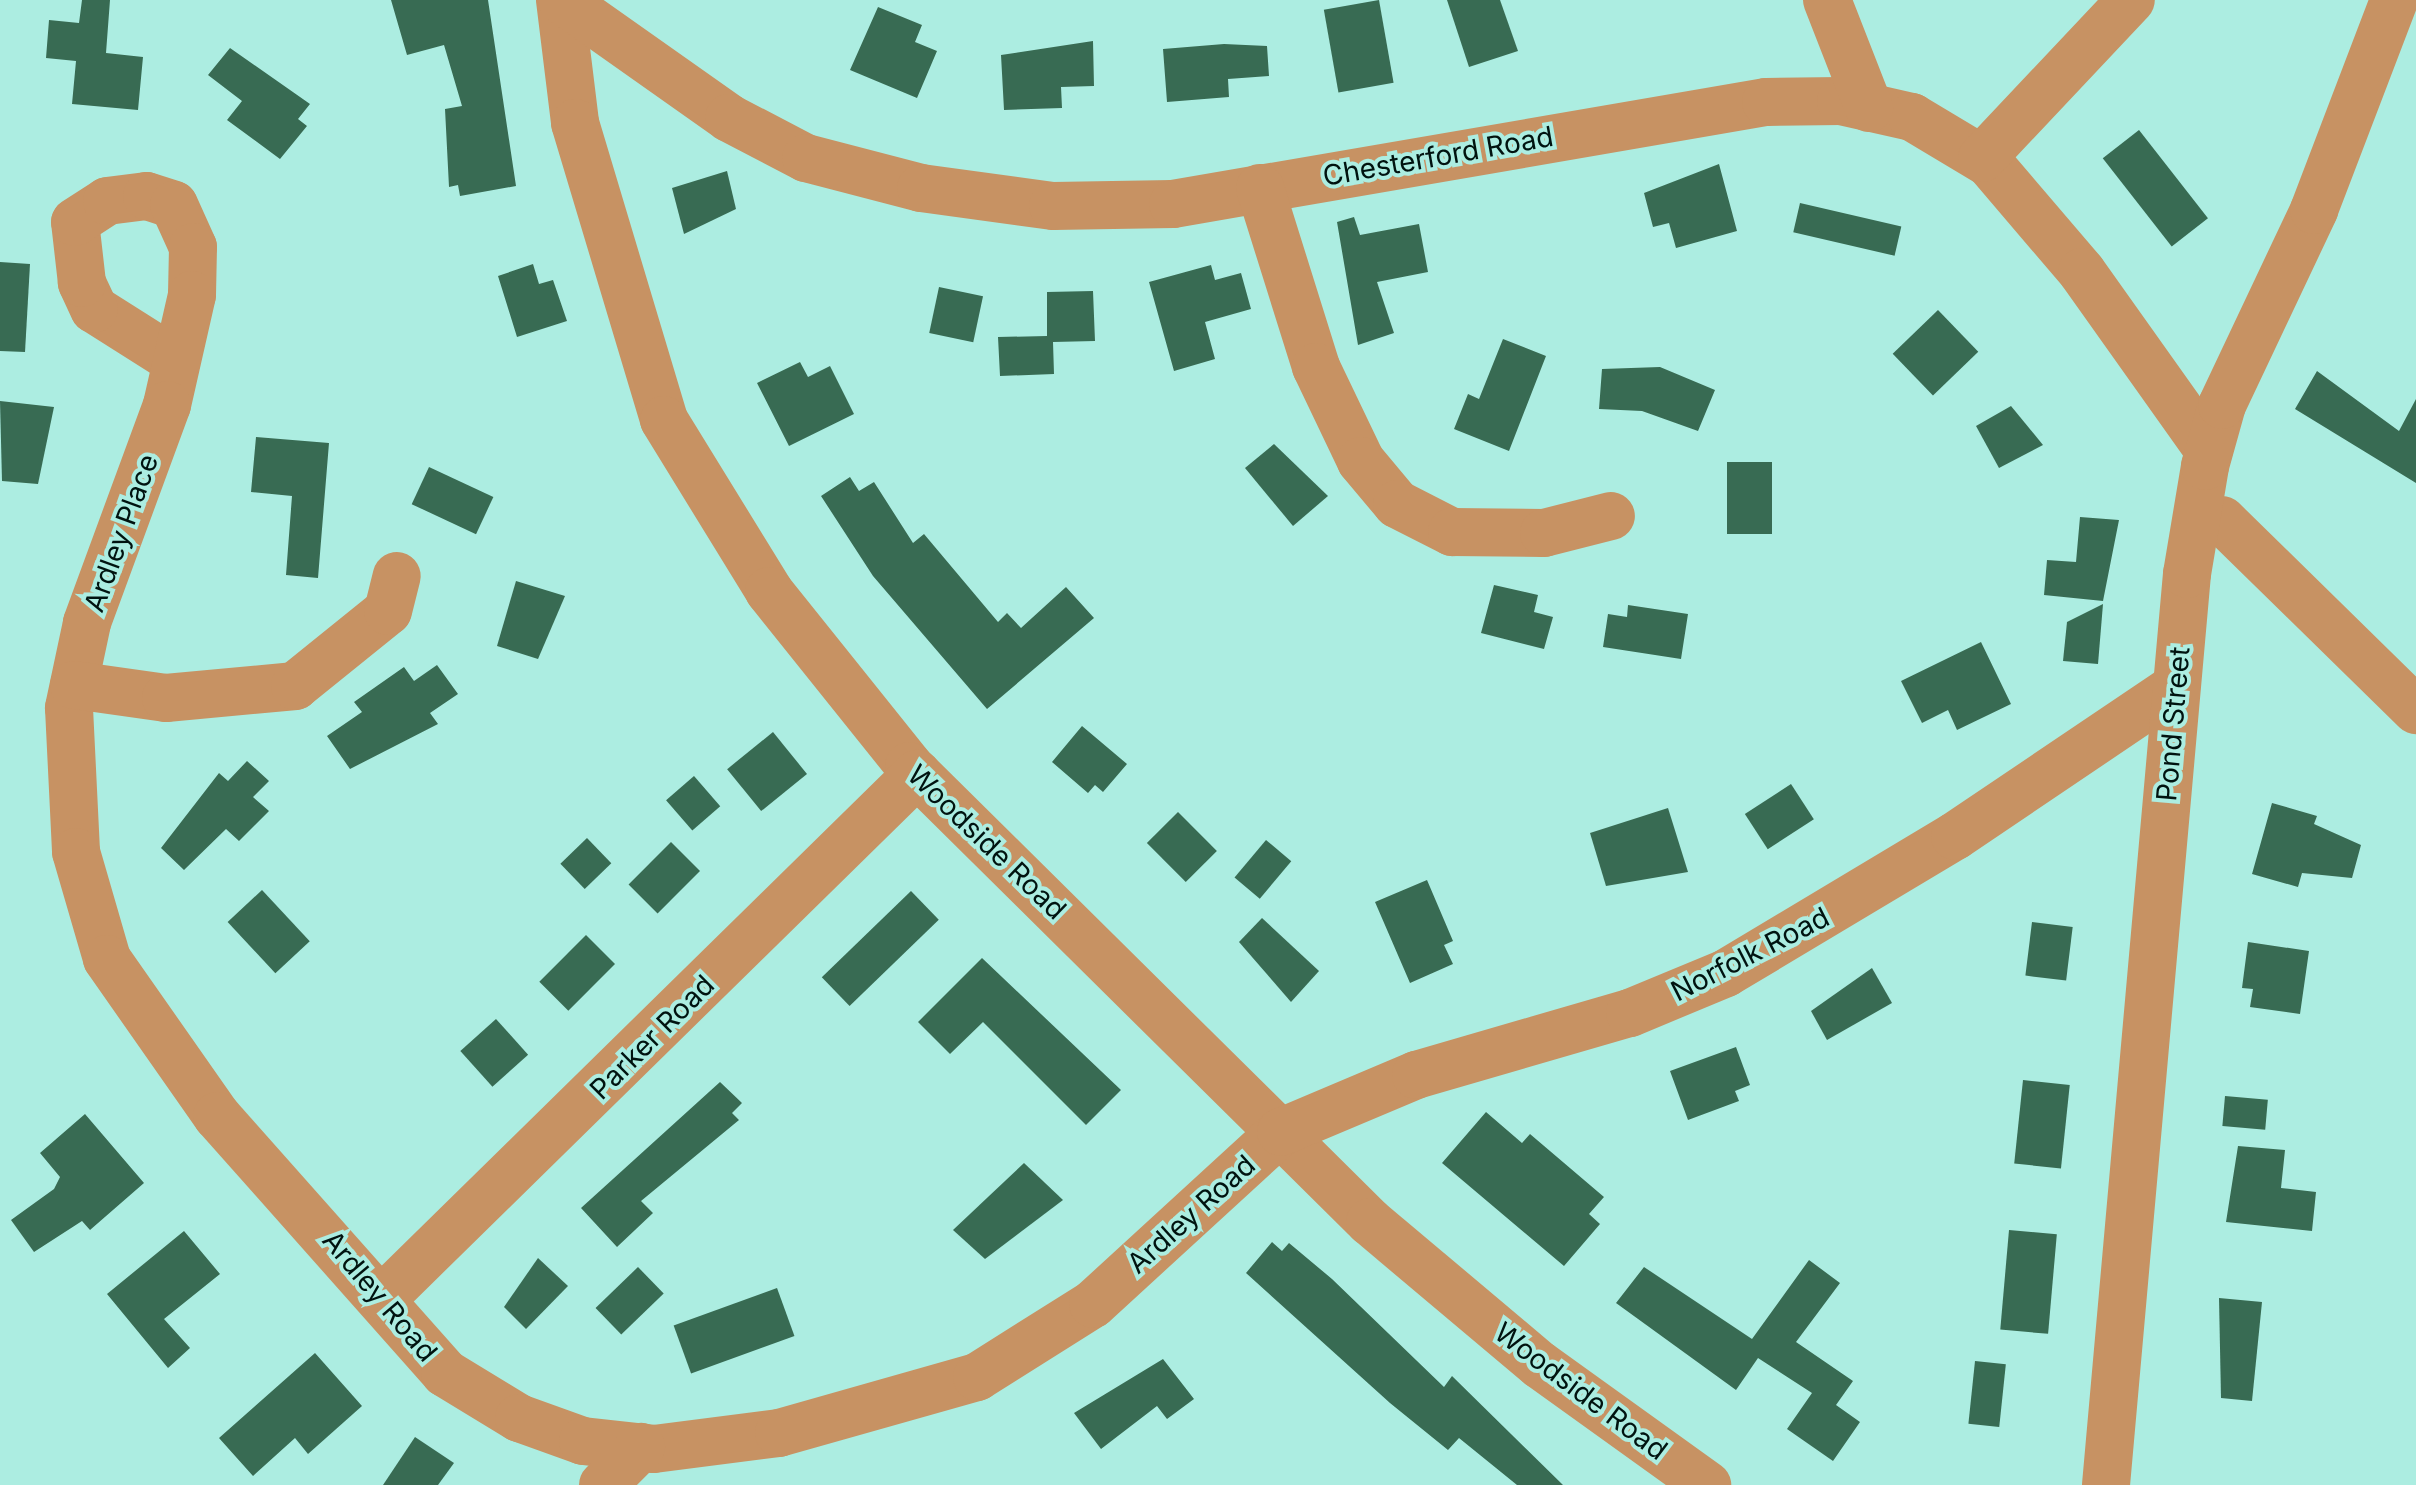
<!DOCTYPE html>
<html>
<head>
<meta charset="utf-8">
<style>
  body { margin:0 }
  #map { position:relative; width:2416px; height:1485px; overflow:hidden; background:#acede1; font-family:Inter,sans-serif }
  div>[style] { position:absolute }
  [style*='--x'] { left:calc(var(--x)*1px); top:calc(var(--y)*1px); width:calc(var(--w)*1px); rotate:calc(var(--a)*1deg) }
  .building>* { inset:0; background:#386b53; transform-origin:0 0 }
  .minor>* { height:48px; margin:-24px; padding:0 24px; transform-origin:24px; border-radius:24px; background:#c79263 }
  span { translate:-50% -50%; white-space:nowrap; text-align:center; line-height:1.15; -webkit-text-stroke:8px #acede1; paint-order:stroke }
  .street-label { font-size:28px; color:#001310 }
</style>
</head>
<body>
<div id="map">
  <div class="building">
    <div style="clip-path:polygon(82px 0,110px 0,106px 53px,143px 57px,138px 110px,72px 104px,76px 61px,46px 58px,49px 20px,79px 23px)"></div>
    <div style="clip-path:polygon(391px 0,488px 0,516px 186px,460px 196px,458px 185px,449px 187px,445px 109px,462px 106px,444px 45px,407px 55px)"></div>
    <div style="left:1379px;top:0;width:84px;height:56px;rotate:80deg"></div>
    <div style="clip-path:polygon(1447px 0,1500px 0,1518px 51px,1469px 67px)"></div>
    <div style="clip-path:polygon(878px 7px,922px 25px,915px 42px,937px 51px,917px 98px,850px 70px)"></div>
    <div style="clip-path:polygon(1093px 41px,1094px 86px,1061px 87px,1062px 108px,1004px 110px,1001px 55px)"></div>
    <div style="clip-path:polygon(1224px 44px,1267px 46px,1269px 76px,1228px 79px,1229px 97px,1167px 102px,1163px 49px)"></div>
    <div style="clip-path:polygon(230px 48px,310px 104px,298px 119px,307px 126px,280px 159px,227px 120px,242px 101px,208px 75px)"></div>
    <div style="left:2139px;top:130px;width:112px;height:46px;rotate:52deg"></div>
    <div style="clip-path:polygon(1719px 164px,1737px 231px,1676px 248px,1669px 223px,1653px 227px,1644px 193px)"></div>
    <div style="clip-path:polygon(727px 171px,736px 209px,684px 234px,672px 188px)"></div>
    <div style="left:1800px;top:203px;width:104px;height:30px;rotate:13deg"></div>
    <div style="clip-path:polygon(1354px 217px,1360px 235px,1419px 224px,1428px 272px,1377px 282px,1394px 333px,1358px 345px,1337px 222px)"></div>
    <div style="clip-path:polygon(0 262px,30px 264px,25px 352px,0 351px)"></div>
    <div style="clip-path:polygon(533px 264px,539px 284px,553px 280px,567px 321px,517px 337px,498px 276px)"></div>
    <div style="clip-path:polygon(1211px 265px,1215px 280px,1241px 273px,1251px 309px,1205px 322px,1215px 359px,1174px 371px,1149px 282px)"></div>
    <div style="left:939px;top:287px;width:45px;height:47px;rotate:12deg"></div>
    <div style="clip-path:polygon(1093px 291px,1095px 341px,1053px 342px,1054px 374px,1000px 376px,998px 337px,1047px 336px,1047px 292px)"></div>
    <div style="left:1938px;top:310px;width:58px;height:63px;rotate:46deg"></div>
    <div style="clip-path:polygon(1503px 339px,1546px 356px,1509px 451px,1454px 429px,1468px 394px,1479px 399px)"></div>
    <div style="clip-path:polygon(800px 362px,808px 377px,830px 366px,854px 414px,789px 446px,757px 383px)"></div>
    <div style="clip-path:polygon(1660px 367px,1715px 390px,1698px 431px,1642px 411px,1599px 409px,1602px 369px)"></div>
    <div style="clip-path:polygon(2317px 371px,2399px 431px,2416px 399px,2416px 483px,2295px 409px)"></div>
    <div style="clip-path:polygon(0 401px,54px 407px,38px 484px,2px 481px)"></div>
    <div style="clip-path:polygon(2011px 406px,2043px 445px,1999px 468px,1976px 426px)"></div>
    <div style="clip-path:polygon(256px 437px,329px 443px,318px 578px,286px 575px,292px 496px,251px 492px)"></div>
    <div style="clip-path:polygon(1274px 444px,1328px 496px,1293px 526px,1245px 468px)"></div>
    <div style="left:1727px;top:462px;width:45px;height:72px"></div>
    <div style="left:429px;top:467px;width:71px;height:41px;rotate:25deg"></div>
    <div style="clip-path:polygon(850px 477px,859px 491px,874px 482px,913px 543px,924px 534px,998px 622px,1007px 613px,1021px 628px,1066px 587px,1094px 618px,987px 709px,873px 576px,821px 496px)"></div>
    <div style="clip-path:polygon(2080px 517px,2119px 520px,2103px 601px,2044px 595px,2047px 560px,2076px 562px)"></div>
    <div style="clip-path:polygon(516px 581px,565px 596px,538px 659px,497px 646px)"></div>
    <div style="clip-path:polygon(1494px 585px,1538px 595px,1534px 612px,1553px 617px,1544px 649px,1481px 633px)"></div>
    <div style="clip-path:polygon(2103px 604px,2098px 664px,2063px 661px,2067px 622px)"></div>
    <div style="clip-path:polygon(1628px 605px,1688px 614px,1681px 659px,1603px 647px,1608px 614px,1627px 617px)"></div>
    <div style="clip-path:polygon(1981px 642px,2011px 704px,1957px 730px,1948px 710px,1922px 723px,1901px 681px)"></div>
    <div style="clip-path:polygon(437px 665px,458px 694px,430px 713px,438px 724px,350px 769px,327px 736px,362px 712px,354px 702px,404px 667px,414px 681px)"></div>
    <div style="clip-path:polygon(1082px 726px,1127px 764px,1103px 792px,1095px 785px,1088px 793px,1052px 762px)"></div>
    <div style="left:773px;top:732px;width:54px;height:59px;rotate:51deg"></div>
    <div style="clip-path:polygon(247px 761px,269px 781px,253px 797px,269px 811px,239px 841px,226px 829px,184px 870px,161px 848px,219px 773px,228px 781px)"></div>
    <div style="left:694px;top:776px;width:40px;height:37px;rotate:49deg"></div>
    <div style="left:1791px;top:784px;width:42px;height:55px;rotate:57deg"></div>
    <div style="clip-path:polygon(2272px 803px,2317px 816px,2314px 824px,2361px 845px,2352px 878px,2302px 873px,2298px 887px,2252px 874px)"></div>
    <div style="clip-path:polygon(1668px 808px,1688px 872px,1606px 886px,1590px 833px)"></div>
    <div style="left:1178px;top:812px;width:55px;height:44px;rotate:45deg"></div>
    <div style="left:587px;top:838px;width:35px;height:37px;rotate:46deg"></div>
    <div style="left:1266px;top:840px;width:33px;height:49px;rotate:40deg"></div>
    <div style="left:671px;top:842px;width:41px;height:60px;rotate:45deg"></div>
    <div style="clip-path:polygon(1427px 880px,1453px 941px,1444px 945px,1453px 964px,1410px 983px,1375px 902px)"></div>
    <div style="left:262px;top:890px;width:70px;height:47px;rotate:47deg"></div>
    <div style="left:911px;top:891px;width:40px;height:124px;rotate:46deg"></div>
    <div style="clip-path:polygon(1262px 918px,1319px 971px,1291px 1002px,1239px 942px)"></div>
    <div style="left:2032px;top:922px;width:41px;height:54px;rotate:7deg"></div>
    <div style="left:586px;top:935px;width:41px;height:66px;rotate:45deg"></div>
    <div style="clip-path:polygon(2248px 942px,2309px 951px,2300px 1014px,2250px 1007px,2253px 989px,2242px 988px)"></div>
    <div style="clip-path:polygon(982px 958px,1121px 1090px,1086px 1125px,983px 1022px,950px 1054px,918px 1022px)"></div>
    <div style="clip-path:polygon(1872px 968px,1892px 1003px,1827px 1040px,1811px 1011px)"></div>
    <div style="left:496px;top:1019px;width:48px;height:48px;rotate:48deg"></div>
    <div style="clip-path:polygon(1736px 1047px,1750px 1085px,1735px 1091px,1739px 1101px,1688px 1120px,1670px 1071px)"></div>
    <div style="left:2023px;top:1080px;width:47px;height:84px;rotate:6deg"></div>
    <div style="clip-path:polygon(720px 1082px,742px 1103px,732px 1113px,739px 1120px,641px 1201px,653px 1213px,617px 1247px,581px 1208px)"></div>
    <div style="left:2225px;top:1096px;width:43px;height:30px;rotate:5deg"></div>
    <div style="clip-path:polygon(1486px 1112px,1522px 1143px,1530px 1134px,1604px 1197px,1589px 1214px,1600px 1224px,1564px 1266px,1442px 1163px)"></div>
    <div style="clip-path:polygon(85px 1114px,144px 1183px,90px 1230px,82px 1221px,34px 1252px,11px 1220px,54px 1189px,60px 1177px,40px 1153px)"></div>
    <div style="clip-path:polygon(2238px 1146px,2285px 1150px,2281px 1188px,2316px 1192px,2312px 1231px,2226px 1222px)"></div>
    <div style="clip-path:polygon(1024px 1163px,1063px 1200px,985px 1259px,953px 1230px)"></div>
    <div style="left:2009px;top:1230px;width:48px;height:100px;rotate:5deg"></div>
    <div style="clip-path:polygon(184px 1231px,220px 1274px,164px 1319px,190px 1348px,168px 1368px,107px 1294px)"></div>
    <div style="clip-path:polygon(1272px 1242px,1282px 1251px,1289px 1243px,1332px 1279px,1444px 1387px,1452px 1376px,1563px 1485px,1517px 1485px,1459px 1438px,1448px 1450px,1390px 1403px,1246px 1273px)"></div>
    <div style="clip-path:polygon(538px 1258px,568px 1286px,526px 1329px,504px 1307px)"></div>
    <div style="clip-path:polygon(1809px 1260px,1840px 1283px,1796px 1342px,1853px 1381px,1836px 1405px,1860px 1422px,1833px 1461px,1787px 1429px,1812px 1393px,1758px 1358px,1736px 1390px,1616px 1303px,1644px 1267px,1752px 1339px)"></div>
    <div style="left:638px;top:1267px;width:37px;height:59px;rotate:46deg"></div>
    <div style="left:777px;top:1288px;width:51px;height:110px;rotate:70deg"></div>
    <div style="clip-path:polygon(2219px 1298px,2262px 1302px,2252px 1401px,2221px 1398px)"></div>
    <div style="clip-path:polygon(315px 1353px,362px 1406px,308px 1454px,295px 1438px,253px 1476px,219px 1438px)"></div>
    <div style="clip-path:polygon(1163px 1359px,1194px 1399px,1167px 1419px,1157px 1406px,1101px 1449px,1074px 1413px)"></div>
    <div style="left:1975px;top:1361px;width:31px;height:63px;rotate:6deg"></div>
    <div style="clip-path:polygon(415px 1437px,454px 1463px,438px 1485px,383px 1485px)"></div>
  </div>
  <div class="minor">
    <div style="--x:560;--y:0;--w:124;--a:83"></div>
    <div style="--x:575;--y:123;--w:310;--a:73.3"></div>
    <div style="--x:664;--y:420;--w:201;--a:58.4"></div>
    <div style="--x:769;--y:591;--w:224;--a:51.3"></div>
    <div style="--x:909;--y:766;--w:648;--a:44.69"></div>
    <div style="--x:1370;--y:1222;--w:222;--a:40.1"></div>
    <div style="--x:1540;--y:1365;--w:206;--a:35.7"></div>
    <div style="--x:562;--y:0;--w:204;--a:35.2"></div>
    <div style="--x:729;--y:118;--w:87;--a:27.5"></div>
    <div style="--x:806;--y:158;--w:119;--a:14.6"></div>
    <div style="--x:921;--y:188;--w:133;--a:7.8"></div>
    <div style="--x:1053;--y:206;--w:120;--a:-1"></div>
    <div style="--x:1173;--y:204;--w:602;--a:-9.76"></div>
    <div style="--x:1766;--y:102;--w:75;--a:-0.8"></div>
    <div style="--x:1841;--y:101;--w:73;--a:12.7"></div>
    <div style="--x:1912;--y:117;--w:90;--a:30.9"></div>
    <div style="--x:1989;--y:163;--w:143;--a:49.5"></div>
    <div style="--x:2082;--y:272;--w:219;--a:54.6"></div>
    <div style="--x:1827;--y:0;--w:116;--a:68.7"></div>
    <div style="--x:1982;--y:158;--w:217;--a:-46.7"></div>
    <div style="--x:1260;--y:188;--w:188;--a:72.6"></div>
    <div style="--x:1316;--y:367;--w:104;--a:64.4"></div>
    <div style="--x:1361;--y:461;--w:56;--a:50.1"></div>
    <div style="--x:1397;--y:504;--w:62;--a:27"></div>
    <div style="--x:1452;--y:532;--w:92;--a:0.6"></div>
    <div style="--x:1544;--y:533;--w:69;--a:-14.2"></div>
    <div style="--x:173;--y:359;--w:93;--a:-147.7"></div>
    <div style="--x:94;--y:309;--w:29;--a:-115"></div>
    <div style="--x:82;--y:283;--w:61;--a:-96.5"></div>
    <div style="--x:75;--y:222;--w:38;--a:-33"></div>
    <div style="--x:107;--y:201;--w:40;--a:-7.1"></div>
    <div style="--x:147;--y:196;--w:28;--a:18"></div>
    <div style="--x:174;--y:205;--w:46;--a:65.7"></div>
    <div style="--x:193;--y:247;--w:48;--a:91.2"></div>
    <div style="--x:192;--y:295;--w:113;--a:102.8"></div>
    <div style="--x:167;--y:405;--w:232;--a:110.2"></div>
    <div style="--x:87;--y:623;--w:87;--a:102"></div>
    <div style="--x:69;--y:708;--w:144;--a:87.2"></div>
    <div style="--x:76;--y:852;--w:111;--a:73.8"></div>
    <div style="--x:107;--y:959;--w:192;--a:55"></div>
    <div style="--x:217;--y:1116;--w:344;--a:48.4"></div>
    <div style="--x:445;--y:1373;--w:87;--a:31.3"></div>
    <div style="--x:519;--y:1418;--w:68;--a:19.8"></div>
    <div style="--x:583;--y:1441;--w:71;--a:6.4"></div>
    <div style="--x:654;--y:1449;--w:126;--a:-7.3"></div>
    <div style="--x:779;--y:1433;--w:206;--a:-15.8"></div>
    <div style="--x:977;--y:1377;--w:137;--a:-32.2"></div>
    <div style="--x:1093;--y:1304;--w:255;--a:-42.5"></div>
    <div style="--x:1281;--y:1132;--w:147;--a:-22.9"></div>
    <div style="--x:1416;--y:1075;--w:223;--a:-16.2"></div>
    <div style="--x:1630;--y:1013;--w:104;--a:-22.6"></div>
    <div style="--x:1726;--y:973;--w:267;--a:-30.9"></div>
    <div style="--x:1955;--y:836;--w:267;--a:-34"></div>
    <div style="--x:2222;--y:520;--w:272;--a:44.4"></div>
    <div style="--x:74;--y:685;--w:93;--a:8"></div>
    <div style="--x:166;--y:698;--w:130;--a:-5.3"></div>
    <div style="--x:295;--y:686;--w:119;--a:-38.9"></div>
    <div style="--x:388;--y:611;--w:36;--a:-76"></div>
    <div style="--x:384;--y:1297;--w:747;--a:-44.46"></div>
    <div style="--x:603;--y:1485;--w:54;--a:-45"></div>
    <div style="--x:2106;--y:1485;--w:915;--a:-84.92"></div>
    <div style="--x:2187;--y:574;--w:109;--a:-80.5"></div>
    <div style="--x:2205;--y:466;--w:63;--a:-74.4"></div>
    <div style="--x:2222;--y:405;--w:216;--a:-64.7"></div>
    <div style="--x:2314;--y:210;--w:225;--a:-69.1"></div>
  </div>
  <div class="street-label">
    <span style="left:1438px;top:156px;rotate:-10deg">Chesterford Road</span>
    <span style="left:121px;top:533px;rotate:-70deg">Ardley Place</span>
    <span style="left:2173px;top:724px;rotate:-85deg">Pond Street</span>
    <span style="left:987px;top:842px;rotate:44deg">Woodside Road</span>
    <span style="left:1750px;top:954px;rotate:-27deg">Norfolk Road</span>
    <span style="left:652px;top:1037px;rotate:-45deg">Parker Road</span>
    <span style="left:1191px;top:1214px;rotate:-42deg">Ardley Road</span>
    <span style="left:380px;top:1296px;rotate:50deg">Ardley Road</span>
    <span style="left:1581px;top:1391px;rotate:37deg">Woodside Road</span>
  </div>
</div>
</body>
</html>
